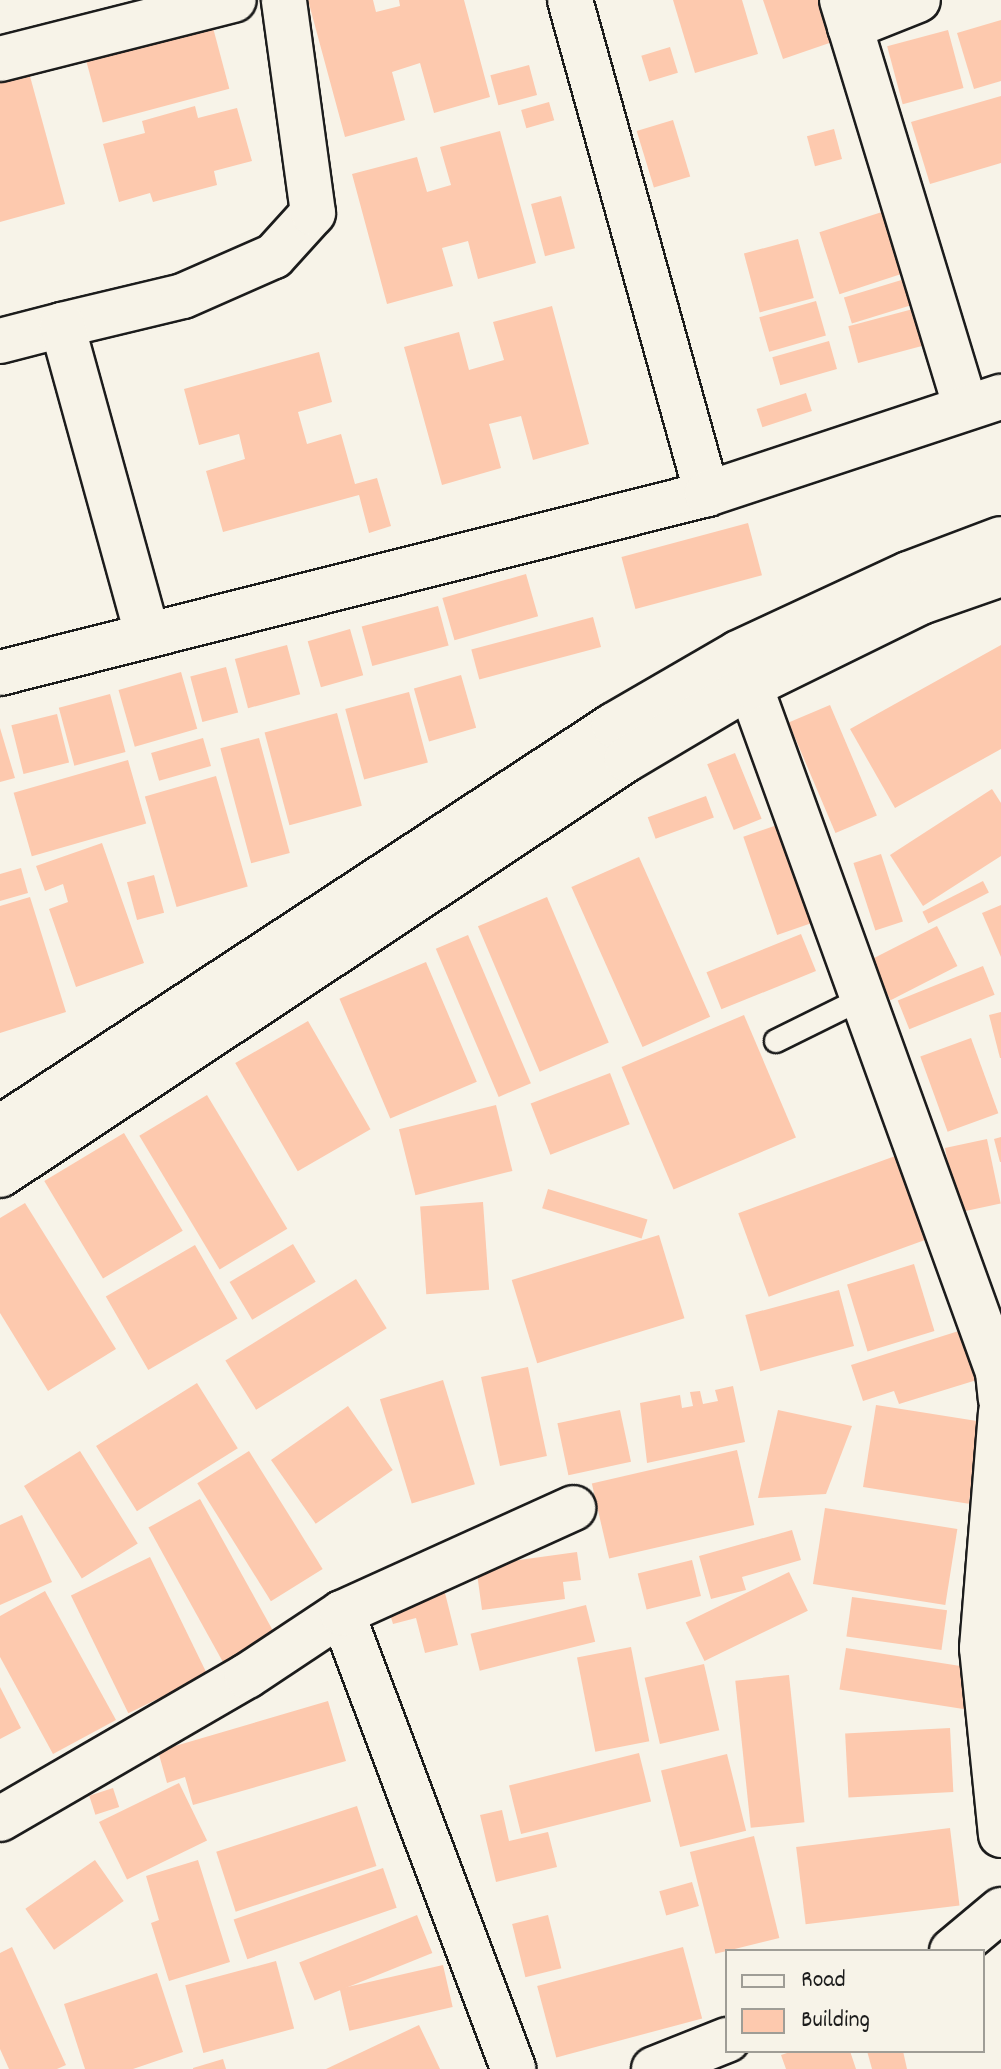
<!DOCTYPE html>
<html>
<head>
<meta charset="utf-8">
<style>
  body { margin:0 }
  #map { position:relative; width:1001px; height:2069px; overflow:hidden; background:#f7f3e8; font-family:Dekko,sans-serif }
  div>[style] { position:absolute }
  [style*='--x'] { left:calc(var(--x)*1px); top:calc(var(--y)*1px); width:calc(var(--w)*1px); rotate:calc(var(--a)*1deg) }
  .building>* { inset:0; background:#fdc9ae; transform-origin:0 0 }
  .roads { filter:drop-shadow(2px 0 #1c1c1c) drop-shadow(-2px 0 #1c1c1c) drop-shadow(0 2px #1c1c1c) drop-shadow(0 -2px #1c1c1c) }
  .service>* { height:22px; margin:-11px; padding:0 11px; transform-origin:11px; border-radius:11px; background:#f7f3e8 }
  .minor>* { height:44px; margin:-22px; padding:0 22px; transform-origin:22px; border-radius:22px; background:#f7f3e8 }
  .tertiary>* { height:44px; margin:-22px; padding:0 22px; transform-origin:22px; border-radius:22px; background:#f7f3e8 }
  span { translate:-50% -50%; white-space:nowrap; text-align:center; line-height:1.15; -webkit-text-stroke:7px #f7f3e8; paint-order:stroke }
  .legend { position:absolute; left:725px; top:1949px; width:260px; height:104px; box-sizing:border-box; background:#f7f3e8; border:2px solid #9f9d96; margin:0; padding:10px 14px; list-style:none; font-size:24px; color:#1c1c1c }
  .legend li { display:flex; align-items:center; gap:16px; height:40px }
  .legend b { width:40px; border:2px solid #9f9d96 }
</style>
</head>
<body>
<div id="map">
  <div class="building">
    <div style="clip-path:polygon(308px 0,373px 0,376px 12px,400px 6px,399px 0,464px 0,490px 97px,434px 113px,420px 63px,392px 72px,405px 120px,345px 137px)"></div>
    <div style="clip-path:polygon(673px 0,742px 0,758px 54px,695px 73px)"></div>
    <div style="clip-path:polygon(763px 0,828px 0,841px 39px,783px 59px)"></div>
    <div style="clip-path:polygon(1001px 20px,1001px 81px,974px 89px,957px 33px)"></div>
    <div style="left:212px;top:24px;width:67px;height:131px;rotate:75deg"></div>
    <div style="left:948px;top:30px;width:60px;height:63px;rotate:75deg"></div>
    <div style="left:670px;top:47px;width:27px;height:30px;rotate:73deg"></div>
    <div style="left:529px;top:65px;width:31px;height:40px;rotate:75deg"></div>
    <div style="clip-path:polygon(28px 69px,65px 204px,0 222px,0 77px)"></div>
    <div style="clip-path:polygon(1001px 96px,1001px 163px,930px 184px,911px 122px)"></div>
    <div style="left:549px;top:102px;width:19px;height:29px;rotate:74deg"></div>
    <div style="clip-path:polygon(195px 106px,198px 118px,237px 108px,252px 161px,214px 171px,217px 185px,153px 202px,150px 193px,119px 202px,103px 144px,145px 133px,142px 121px)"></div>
    <div style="left:673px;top:120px;width:59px;height:38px;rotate:73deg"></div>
    <div style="left:834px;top:129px;width:31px;height:28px;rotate:75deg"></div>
    <div style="clip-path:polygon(500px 131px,536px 263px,478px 279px,468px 241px,442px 248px,453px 286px,387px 304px,352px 174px,417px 157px,427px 192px,451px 185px,440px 147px)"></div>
    <div style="left:561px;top:196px;width:54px;height:31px;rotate:75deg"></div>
    <div style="left:885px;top:211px;width:65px;height:69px;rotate:72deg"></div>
    <div style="left:798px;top:239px;width:61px;height:56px;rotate:75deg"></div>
    <div style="left:908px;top:278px;width:27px;height:67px;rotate:73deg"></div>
    <div style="left:816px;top:301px;width:36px;height:59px;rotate:74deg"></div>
    <div style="clip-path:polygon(552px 306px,589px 444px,533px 460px,521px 416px,489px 424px,501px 468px,442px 485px,404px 347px,459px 332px,469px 370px,504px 360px,493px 322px)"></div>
    <div style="left:913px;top:309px;width:38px;height:67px;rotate:75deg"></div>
    <div style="left:829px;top:341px;width:29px;height:59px;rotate:74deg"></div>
    <div style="clip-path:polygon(319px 352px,332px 402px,298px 412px,307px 444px,341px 434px,355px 484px,377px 478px,391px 526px,369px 533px,359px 495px,223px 532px,206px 471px,245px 459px,239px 434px,199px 445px,184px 389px)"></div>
    <div style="left:806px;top:393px;width:19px;height:52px;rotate:72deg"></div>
    <div style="left:748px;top:523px;width:54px;height:131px;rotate:75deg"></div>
    <div style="left:526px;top:574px;width:44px;height:87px;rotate:74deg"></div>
    <div style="left:438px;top:606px;width:41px;height:79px;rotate:75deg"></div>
    <div style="left:593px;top:617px;width:31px;height:126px;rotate:75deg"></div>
    <div style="left:350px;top:629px;width:48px;height:44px;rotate:74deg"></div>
    <div style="left:287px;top:645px;width:51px;height:54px;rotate:75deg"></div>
    <div style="clip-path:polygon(1001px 645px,1001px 749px,895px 808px,850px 729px)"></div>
    <div style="left:226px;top:667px;width:47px;height:37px;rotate:75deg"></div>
    <div style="left:181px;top:672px;width:59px;height:65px;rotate:74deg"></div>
    <div style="left:461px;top:675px;width:55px;height:49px;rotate:74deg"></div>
    <div style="left:409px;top:692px;width:73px;height:66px;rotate:75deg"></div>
    <div style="left:110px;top:694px;width:60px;height:53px;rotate:75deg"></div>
    <div style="left:830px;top:705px;width:120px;height:45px;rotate:67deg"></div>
    <div style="left:337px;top:713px;width:96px;height:75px;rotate:75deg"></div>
    <div style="left:57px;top:714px;width:50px;height:47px;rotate:76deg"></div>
    <div style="clip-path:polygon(0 728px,15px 778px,0 782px)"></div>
    <div style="left:203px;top:738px;width:29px;height:54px;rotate:74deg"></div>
    <div style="left:259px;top:738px;width:119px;height:40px;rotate:75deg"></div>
    <div style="left:735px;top:753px;width:71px;height:30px;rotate:68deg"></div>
    <div style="left:128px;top:760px;width:66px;height:119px;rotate:74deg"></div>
    <div style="left:216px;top:776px;width:115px;height:74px;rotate:74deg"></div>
    <div style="clip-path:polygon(992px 789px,1001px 803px,1001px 856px,923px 906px,890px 855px)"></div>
    <div style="left:706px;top:796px;width:23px;height:62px;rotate:70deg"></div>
    <div style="left:783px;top:823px;width:104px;height:42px;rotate:71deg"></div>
    <div style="clip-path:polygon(102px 843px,144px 963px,76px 987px,49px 909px,68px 902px,63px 884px,45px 891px,36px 866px)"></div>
    <div style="left:881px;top:854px;width:71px;height:29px;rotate:72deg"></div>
    <div style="left:639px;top:857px;width:175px;height:74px;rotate:66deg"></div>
    <div style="clip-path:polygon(21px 868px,28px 893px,0 901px,0 874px)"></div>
    <div style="left:154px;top:875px;width:39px;height:28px;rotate:75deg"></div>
    <div style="left:983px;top:881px;width:13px;height:68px;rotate:63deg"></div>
    <div style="clip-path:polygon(30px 897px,66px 1012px,0 1033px,0 906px)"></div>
    <div style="left:547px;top:897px;width:158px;height:75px;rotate:67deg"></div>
    <div style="clip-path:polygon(1001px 905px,1001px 957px,982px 913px)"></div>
    <div style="left:937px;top:926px;width:45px;height:75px;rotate:63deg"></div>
    <div style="left:801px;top:934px;width:40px;height:102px;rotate:68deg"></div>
    <div style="left:468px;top:935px;width:161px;height:35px;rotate:67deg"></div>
    <div style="left:426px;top:962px;width:130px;height:94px;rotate:67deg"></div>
    <div style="left:983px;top:966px;width:31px;height:92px;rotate:68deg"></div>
    <div style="clip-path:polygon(1001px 1012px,1001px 1058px,1000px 1058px,989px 1015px)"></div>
    <div style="left:744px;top:1015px;width:133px;height:133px;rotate:67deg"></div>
    <div style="left:308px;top:1021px;width:125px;height:84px;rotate:60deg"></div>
    <div style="left:971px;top:1038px;width:80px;height:54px;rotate:70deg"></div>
    <div style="left:610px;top:1073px;width:55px;height:85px;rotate:69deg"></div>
    <div style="left:207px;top:1095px;width:156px;height:79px;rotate:59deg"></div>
    <div style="left:496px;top:1105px;width:68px;height:100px;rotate:76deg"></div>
    <div style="left:124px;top:1133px;width:114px;height:93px;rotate:59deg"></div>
    <div style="clip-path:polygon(1001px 1137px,1001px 1162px,1000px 1162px,994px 1139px)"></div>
    <div style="left:987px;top:1139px;width:66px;height:43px;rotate:78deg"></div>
    <div style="left:898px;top:1155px;width:89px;height:170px;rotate:70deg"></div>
    <div style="left:548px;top:1189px;width:104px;height:20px;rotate:17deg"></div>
    <div style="left:483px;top:1202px;width:88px;height:63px;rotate:86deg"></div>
    <div style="clip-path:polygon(25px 1203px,116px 1349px,48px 1391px,0 1313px,0 1218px)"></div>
    <div style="left:659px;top:1235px;width:87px;height:154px;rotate:73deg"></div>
    <div style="left:293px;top:1244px;width:44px;height:74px;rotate:59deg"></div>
    <div style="left:195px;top:1245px;width:85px;height:103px;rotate:60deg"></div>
    <div style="left:914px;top:1264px;width:70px;height:70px;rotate:73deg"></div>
    <div style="left:356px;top:1279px;width:58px;height:154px;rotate:58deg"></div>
    <div style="left:839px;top:1290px;width:58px;height:97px;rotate:75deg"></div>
    <div style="clip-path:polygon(965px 1329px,980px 1379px,899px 1404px,894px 1391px,863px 1401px,851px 1365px)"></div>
    <div style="left:528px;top:1367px;width:91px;height:48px;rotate:78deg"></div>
    <div style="left:443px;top:1380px;width:109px;height:66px;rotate:73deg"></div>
    <div style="left:197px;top:1383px;width:77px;height:119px;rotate:58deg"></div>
    <div style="clip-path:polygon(733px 1386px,745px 1442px,647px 1463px,640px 1403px,680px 1395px,682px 1408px,693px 1406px,690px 1392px,700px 1391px,703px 1404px,718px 1401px,715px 1390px)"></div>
    <div style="left:876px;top:1405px;width:107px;height:83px;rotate:9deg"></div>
    <div style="left:348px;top:1406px;width:78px;height:94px;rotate:55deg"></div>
    <div style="left:620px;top:1410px;width:53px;height:64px;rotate:78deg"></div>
    <div style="clip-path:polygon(778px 1410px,852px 1426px,826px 1494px,758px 1498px)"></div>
    <div style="left:737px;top:1450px;width:77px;height:149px;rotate:77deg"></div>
    <div style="left:80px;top:1451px;width:109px;height:66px;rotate:58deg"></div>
    <div style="left:249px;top:1451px;width:139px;height:61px;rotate:58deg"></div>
    <div style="left:200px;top:1499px;width:166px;height:59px;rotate:61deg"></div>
    <div style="left:825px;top:1508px;width:134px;height:77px;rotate:9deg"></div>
    <div style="clip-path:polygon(22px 1515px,52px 1582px,0 1605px,0 1525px)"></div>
    <div style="clip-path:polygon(792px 1530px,801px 1560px,742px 1577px,746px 1590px,711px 1599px,699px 1556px)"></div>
    <div style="clip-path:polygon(577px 1552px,581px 1580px,563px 1582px,565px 1599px,482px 1610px,476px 1566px)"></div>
    <div style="left:150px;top:1557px;width:131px;height:88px;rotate:64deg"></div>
    <div style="left:692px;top:1560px;width:37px;height:56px;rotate:76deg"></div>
    <div style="left:789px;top:1572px;width:43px;height:115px;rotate:64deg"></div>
    <div style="clip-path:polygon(444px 1589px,458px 1645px,425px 1653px,416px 1618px,393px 1624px,387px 1604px)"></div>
    <div style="clip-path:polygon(45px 1591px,116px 1720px,53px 1754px,0 1657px,0 1616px)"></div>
    <div style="left:852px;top:1597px;width:96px;height:40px;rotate:8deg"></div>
    <div style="left:586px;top:1605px;width:38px;height:119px;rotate:76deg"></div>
    <div style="left:631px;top:1647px;width:96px;height:55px;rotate:79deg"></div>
    <div style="left:846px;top:1648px;width:127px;height:42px;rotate:9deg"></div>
    <div style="left:704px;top:1664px;width:68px;height:61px;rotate:77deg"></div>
    <div style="left:789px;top:1675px;width:148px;height:54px;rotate:84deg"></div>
    <div style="clip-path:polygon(0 1687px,21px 1728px,0 1739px)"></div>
    <div style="clip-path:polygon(328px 1701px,346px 1761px,193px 1805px,185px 1777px,167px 1783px,158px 1751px)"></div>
    <div style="left:950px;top:1728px;width:64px;height:105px;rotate:87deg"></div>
    <div style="left:639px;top:1753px;width:50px;height:134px;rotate:76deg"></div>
    <div style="left:727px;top:1754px;width:79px;height:68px;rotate:76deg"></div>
    <div style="left:179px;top:1783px;width:64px;height:89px;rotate:64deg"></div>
    <div style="left:113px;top:1788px;width:20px;height:25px;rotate:72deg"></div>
    <div style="left:357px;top:1806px;width:63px;height:148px;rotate:72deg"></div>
    <div style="clip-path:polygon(502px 1810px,509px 1841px,548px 1832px,557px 1867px,496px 1882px,480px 1815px)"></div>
    <div style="left:950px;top:1828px;width:78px;height:155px;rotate:83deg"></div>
    <div style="left:754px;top:1836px;width:105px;height:66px;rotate:76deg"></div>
    <div style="left:95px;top:1860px;width:50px;height:85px;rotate:55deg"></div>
    <div style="clip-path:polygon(198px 1860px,230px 1962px,169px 1981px,151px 1923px,159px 1920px,146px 1876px)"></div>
    <div style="left:383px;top:1868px;width:42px;height:158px;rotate:71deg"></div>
    <div style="left:692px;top:1882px;width:25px;height:34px;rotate:74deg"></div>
    <div style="left:417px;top:1915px;width:41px;height:127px;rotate:68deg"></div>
    <div style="left:548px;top:1915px;width:55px;height:37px;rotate:76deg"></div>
    <div style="clip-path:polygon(12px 1947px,66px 2065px,57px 2069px,9px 2069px,0 2049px,0 1953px)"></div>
    <div style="left:683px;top:1947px;width:74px;height:151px;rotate:75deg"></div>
    <div style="left:276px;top:1961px;width:70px;height:94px;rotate:75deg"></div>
    <div style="left:443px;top:1965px;width:43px;height:106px;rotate:77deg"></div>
    <div style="clip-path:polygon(157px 1973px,183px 2052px,133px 2069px,85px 2069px,64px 2004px)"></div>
    <div style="clip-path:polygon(419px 2025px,440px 2069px,326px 2069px)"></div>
    <div style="clip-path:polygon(793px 2051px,850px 2051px,856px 2069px,786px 2069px,781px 2055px)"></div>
    <div style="clip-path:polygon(867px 2051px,903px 2051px,907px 2069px,872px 2069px)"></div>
    <div style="clip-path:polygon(223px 2059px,226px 2069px,193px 2069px,193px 2068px)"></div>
  </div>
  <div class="roads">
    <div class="service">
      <div style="--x:776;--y:1041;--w:97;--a:-26.3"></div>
    </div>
    <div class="minor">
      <div style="--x:570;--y:0;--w:513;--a:74.5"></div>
      <div style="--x:842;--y:0;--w:425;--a:73.1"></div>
      <div style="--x:850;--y:27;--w:73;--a:-21.7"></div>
      <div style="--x:0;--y:59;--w:241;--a:-14.2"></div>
      <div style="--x:62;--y:325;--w:124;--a:-13.5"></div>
      <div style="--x:183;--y:296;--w:99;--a:-23.7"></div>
      <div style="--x:274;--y:256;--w:58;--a:-47.8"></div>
      <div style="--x:313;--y:213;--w:215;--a:-97.8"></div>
      <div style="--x:0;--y:341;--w:64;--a:-14.5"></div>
      <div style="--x:62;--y:325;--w:320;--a:74.6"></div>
      <div style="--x:0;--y:673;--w:729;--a:-14.21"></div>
      <div style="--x:707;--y:494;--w:310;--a:-18.3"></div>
      <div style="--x:750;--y:686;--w:729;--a:70.12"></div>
      <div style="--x:998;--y:1372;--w:27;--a:84"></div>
      <div style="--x:1001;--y:1412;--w:237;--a:94.6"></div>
      <div style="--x:982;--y:1648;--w:188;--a:84.2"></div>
      <div style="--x:342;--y:1613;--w:487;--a:69.4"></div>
      <div style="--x:0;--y:1819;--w:285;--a:-30.1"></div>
      <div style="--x:247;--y:1676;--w:114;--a:-33.6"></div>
      <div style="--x:342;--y:1613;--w:254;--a:-24.4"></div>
      <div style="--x:952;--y:1951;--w:64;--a:-39.9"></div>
      <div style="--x:654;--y:2069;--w:79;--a:-21.7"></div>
    </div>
    <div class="tertiary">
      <div style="--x:0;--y:1128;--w:734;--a:-33.28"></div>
      <div style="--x:614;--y:725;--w:143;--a:-30.1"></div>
      <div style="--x:738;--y:653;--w:187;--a:-24.9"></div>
      <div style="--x:908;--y:574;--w:99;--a:-20.6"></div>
      <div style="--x:0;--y:1175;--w:752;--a:-33.56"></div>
      <div style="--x:627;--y:759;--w:143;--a:-30.7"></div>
      <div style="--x:750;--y:686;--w:191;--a:-26.2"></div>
      <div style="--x:921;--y:602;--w:85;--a:-19.3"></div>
    </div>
  </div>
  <ul class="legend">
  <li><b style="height:10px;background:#f7f3e8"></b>Road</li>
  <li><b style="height:22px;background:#fdc9ae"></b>Building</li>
  </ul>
</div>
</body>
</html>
